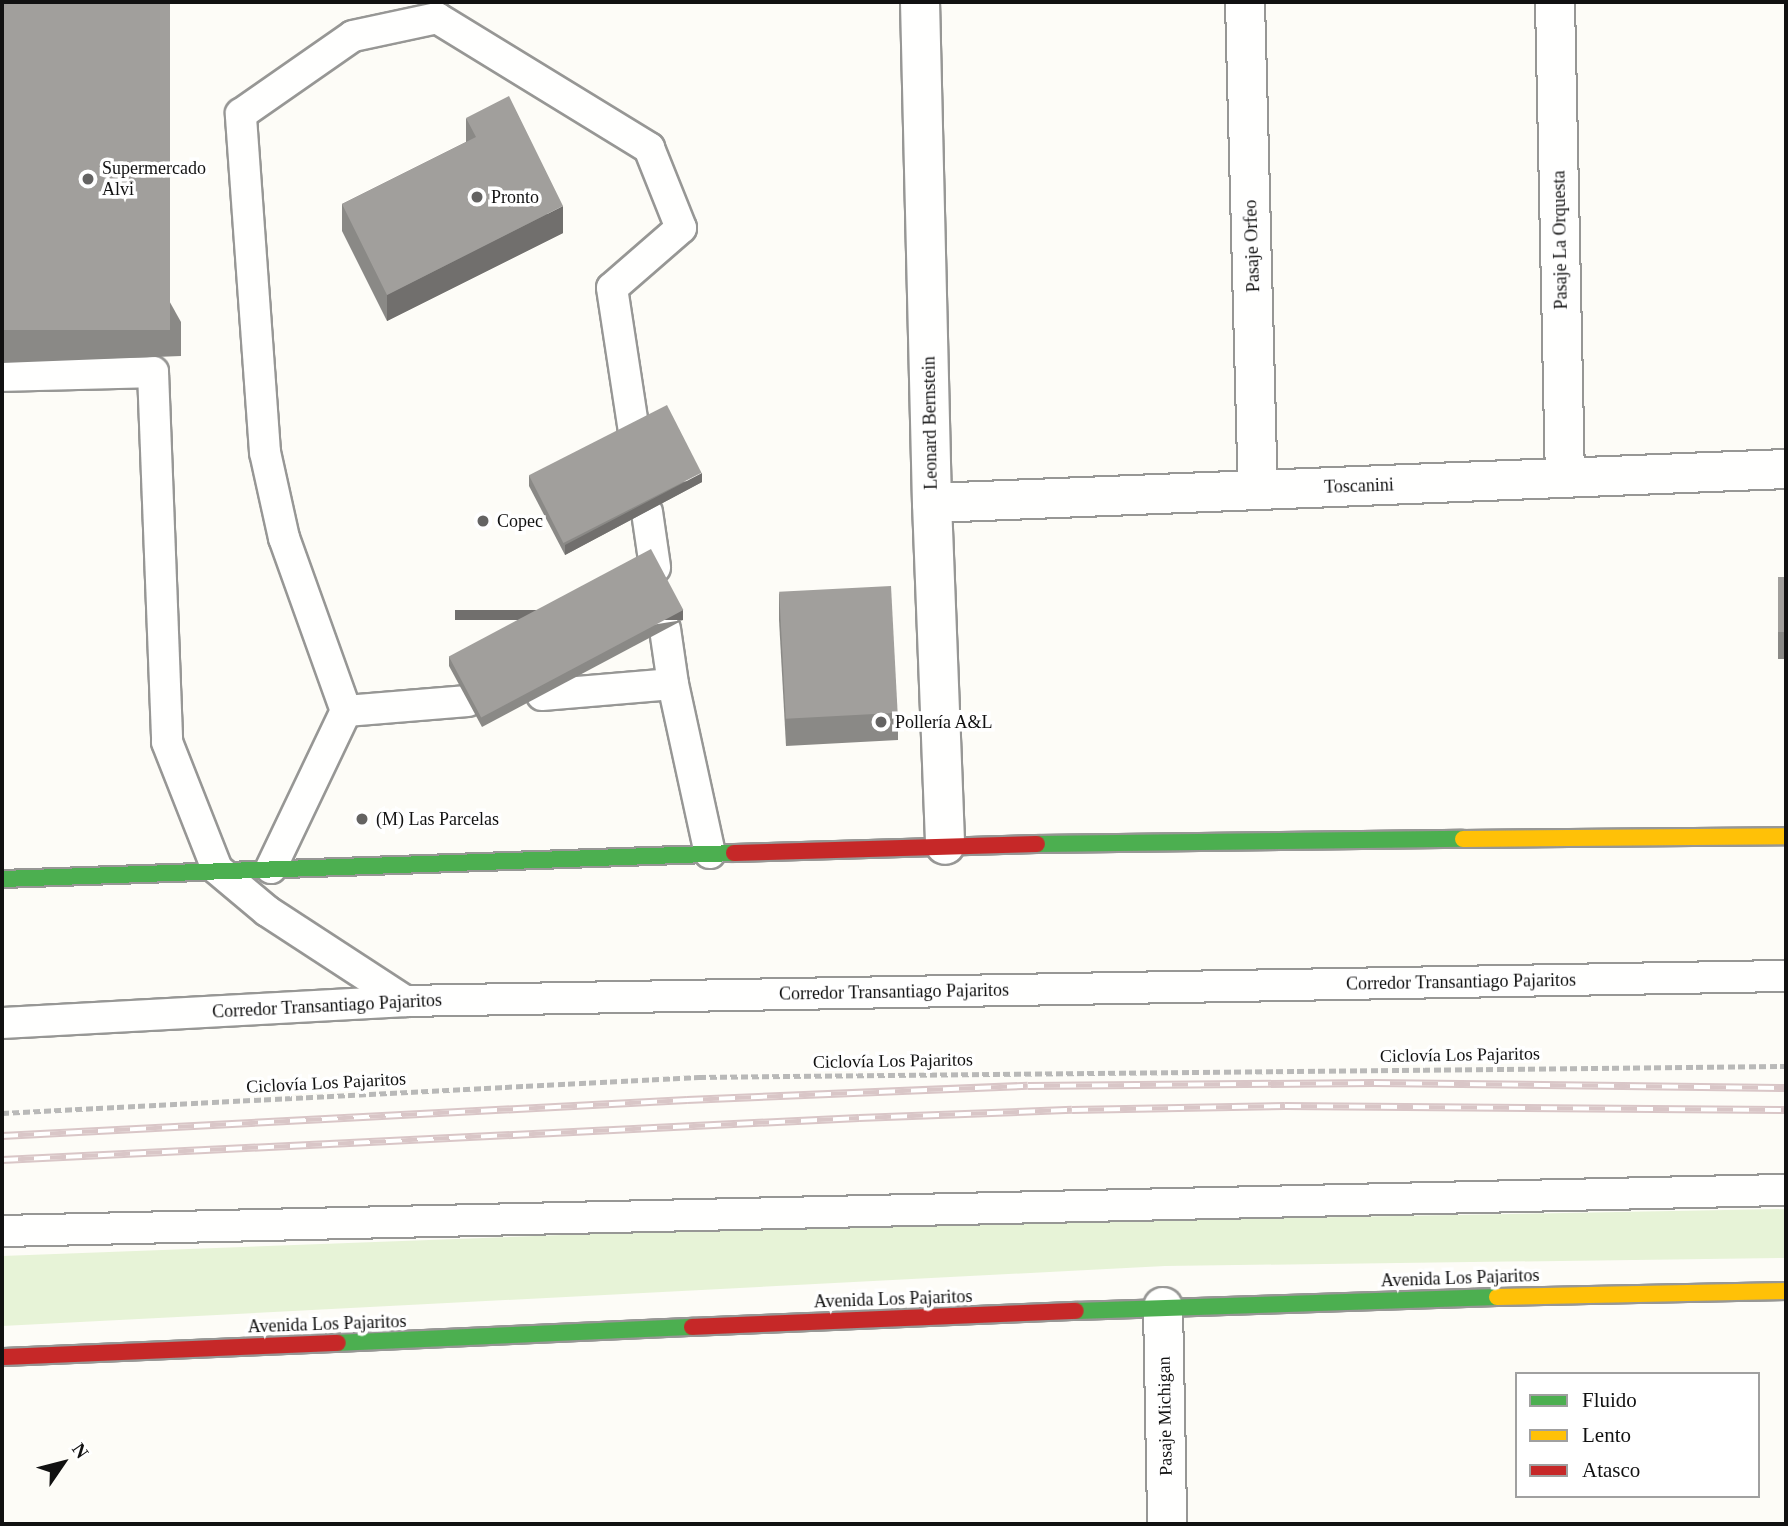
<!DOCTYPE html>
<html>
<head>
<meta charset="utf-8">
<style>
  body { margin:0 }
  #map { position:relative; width:1788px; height:1526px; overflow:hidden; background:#fdfcf7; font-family:"Times New Roman",serif }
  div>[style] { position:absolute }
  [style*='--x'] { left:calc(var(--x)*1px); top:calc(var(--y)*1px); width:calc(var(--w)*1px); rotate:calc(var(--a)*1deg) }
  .green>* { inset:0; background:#e7f3d7 }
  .path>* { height:4.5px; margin-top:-2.25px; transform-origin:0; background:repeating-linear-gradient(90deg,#b9b9b8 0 7px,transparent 0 10.5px) }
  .roads { filter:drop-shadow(2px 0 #979795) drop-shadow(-2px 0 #979795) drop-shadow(0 2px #979795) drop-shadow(0 -2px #979795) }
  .lane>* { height:30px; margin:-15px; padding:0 15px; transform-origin:15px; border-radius:15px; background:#fffffe }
  .street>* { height:38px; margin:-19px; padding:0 19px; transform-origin:19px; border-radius:19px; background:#fffffe }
  .fast>* { height:16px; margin:-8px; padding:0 8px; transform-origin:8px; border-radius:8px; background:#4caf50 }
  .slow>* { height:16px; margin:-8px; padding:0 8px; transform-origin:8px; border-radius:8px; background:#ffc107 }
  .jam>* { height:16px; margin:-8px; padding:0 8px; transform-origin:8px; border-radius:8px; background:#c62828 }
  .rail>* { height:8px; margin-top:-4px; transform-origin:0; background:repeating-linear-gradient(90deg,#fff 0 16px,#d9c6c7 0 32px); box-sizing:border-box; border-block:2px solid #d9c6c7 }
  .wall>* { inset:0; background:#8a8986; transform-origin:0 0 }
  .shaded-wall>* { inset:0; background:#716f6d; transform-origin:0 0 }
  .building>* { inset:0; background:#a19f9c; transform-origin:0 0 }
  .dots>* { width:19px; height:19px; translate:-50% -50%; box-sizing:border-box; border:4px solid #fff; border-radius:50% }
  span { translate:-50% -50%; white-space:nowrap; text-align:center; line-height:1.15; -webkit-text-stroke:7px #fff; paint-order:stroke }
  .poi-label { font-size:18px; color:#111 }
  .left { translate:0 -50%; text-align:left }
  .street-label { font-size:18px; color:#111 }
  .frame { position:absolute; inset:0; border:4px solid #111; pointer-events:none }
  .legend { position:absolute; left:1515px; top:1372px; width:245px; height:126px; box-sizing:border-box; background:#fff; border:2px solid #a0a0a0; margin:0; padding:9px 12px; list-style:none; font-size:21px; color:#111 }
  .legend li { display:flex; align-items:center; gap:14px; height:35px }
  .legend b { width:35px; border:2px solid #a0a0a0 }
  .north { position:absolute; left:28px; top:1428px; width:70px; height:70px; -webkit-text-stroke:5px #fff; paint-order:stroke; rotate:55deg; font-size:19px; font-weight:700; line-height:28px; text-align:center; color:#111 }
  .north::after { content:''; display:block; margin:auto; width:24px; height:32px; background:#111; clip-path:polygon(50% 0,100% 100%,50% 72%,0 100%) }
</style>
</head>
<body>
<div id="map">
  <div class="green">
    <div style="clip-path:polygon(1786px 1209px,1786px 1258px,1165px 1266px,2px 1326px,2px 1256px,776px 1227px)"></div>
  </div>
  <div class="path">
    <div style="--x:2;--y:1113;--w:698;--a:-2.96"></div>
    <div style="--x:699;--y:1077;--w:1087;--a:-0.58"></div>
  </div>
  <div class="roads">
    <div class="lane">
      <div style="--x:2;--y:376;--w:151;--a:-1.5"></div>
      <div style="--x:153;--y:372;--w:370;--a:87.8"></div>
      <div style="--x:167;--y:742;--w:136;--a:68.5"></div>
      <div style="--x:217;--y:869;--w:65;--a:40"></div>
      <div style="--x:267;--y:911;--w:165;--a:33.1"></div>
      <div style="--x:647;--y:512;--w:56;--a:81.7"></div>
      <div style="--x:665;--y:629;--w:56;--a:81.7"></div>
      <div style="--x:673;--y:684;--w:173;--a:77.7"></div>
      <div style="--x:542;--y:695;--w:131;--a:-4.8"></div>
      <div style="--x:346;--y:711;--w:122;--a:-4.7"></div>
      <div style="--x:271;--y:868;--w:174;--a:-64.5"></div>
      <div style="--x:346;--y:711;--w:184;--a:-109.7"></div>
      <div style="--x:284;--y:538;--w:88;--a:-102.5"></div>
      <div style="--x:265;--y:452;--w:339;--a:-94.1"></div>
      <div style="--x:241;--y:114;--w:136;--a:-34.9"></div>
      <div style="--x:353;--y:36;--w:86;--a:-12.1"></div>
      <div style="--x:437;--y:18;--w:249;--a:31.5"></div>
      <div style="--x:649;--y:148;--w:86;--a:68.2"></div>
      <div style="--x:681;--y:228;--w:91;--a:139"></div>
      <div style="--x:612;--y:288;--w:145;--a:81.3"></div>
      <div style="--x:2;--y:1023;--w:404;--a:-3.1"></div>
      <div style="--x:405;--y:1001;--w:1381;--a:-1.04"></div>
      <div style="--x:2;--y:1231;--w:1784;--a:-1.32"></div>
    </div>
    <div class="street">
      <div style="--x:920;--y:2;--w:501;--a:88.63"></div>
      <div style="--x:932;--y:503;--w:342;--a:87.8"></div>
      <div style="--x:1245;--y:2;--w:488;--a:88.5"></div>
      <div style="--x:1555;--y:2;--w:476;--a:88.8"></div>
      <div style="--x:932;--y:503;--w:855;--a:-2.28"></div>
      <div style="--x:1163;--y:1307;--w:217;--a:88.9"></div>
    </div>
    <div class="fast">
      <div style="--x:1037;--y:844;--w:426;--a:-0.7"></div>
      <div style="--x:2;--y:879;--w:732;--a:-2.03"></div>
      <div style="--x:1076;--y:1311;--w:421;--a:-1.9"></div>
      <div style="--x:338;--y:1343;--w:354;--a:-2.6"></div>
    </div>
    <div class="slow">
      <div style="--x:1463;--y:839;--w:323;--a:-0.5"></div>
      <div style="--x:1497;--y:1297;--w:289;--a:-1.2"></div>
    </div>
    <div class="jam">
      <div style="--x:734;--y:853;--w:303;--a:-1.7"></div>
      <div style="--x:692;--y:1327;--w:384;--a:-2.4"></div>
      <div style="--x:2;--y:1357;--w:336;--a:-2.4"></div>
    </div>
  </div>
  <div class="rail">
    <div style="--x:2;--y:1136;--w:686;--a:-3.01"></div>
    <div style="--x:687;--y:1100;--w:341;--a:-2.4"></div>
    <div style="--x:1028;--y:1086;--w:346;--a:-0.5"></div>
    <div style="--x:1374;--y:1083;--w:412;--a:0.7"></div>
    <div style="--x:2;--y:1160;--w:858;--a:-2.81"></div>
    <div style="--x:859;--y:1118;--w:213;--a:-2.2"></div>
    <div style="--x:1072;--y:1110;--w:213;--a:-1.1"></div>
    <div style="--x:1285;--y:1106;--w:501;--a:0.46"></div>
  </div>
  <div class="wall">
    <div style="clip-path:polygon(2px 2px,181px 322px,181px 356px,2px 363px)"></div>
    <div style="clip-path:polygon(466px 118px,563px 233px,387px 321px,342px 231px,342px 204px,466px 142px)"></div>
    <div style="clip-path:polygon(529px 476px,702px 482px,565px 555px,529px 486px)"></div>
    <div style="left:1778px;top:577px;width:8px;height:82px"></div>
    <div style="clip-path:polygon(779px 593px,898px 713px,898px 740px,786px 746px,779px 620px)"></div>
    <div style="clip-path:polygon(683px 620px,482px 727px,449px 666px,449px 657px)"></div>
  </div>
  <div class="shaded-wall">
    <div style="clip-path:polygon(563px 206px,563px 233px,387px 321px,387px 295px)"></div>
    <div style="clip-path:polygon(702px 473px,702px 482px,565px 555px,565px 545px)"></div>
    <div style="left:683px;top:610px;width:10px;height:228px;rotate:90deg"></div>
  </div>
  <div class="building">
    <div style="left:2px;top:2px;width:168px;height:328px"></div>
    <div style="clip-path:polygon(509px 96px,563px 206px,387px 295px,342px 204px,476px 137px,466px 118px)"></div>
    <div style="left:667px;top:405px;width:76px;height:155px;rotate:63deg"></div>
    <div style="left:651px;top:549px;width:69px;height:229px;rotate:62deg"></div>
    <div style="left:1778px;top:577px;width:8px;height:55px"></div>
    <div style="left:891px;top:586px;width:127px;height:112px;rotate:87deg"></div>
  </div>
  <div class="dots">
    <div style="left:88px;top:179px;background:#646362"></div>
    <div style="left:477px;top:197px;background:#646362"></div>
    <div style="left:483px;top:521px;background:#646362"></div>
    <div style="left:881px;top:722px;background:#646362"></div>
    <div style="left:362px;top:819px;background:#646362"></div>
  </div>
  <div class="poi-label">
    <span class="left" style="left:102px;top:179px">Supermercado<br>Alvi</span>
    <span class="left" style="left:491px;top:197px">Pronto</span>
    <span class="left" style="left:497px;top:521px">Copec</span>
    <span class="left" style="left:895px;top:722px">Pollería A&amp;L</span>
    <span class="left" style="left:376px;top:819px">(M) Las Parcelas</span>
  </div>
  <div class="street-label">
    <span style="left:1560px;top:240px;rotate:-91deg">Pasaje La Orquesta</span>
    <span style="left:1252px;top:246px;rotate:-92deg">Pasaje Orfeo</span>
    <span style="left:930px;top:423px;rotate:-91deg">Leonard Bernstein</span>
    <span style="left:1359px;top:486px;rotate:-2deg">Toscanini</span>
    <span style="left:1461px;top:982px;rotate:-1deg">Corredor Transantiago Pajaritos</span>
    <span style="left:894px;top:992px;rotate:-1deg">Corredor Transantiago Pajaritos</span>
    <span style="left:327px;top:1006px;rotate:-3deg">Corredor Transantiago Pajaritos</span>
    <span style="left:1460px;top:1055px;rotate:-1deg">Ciclovía Los Pajaritos</span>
    <span style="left:893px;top:1061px;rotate:-1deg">Ciclovía Los Pajaritos</span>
    <span style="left:326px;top:1083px;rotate:-3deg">Ciclovía Los Pajaritos</span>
    <span style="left:1460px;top:1278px;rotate:-2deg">Avenida Los Pajaritos</span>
    <span style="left:893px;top:1299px;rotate:-2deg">Avenida Los Pajaritos</span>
    <span style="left:327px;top:1324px;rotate:-2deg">Avenida Los Pajaritos</span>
    <span style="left:1165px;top:1416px;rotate:-91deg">Pasaje Michigan</span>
  </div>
  <div class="frame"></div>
  <ul class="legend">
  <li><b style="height:9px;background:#4caf50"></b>Fluido</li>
  <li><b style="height:9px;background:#ffc107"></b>Lento</li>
  <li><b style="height:9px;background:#c62828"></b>Atasco</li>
  </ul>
  <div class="north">N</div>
</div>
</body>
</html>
